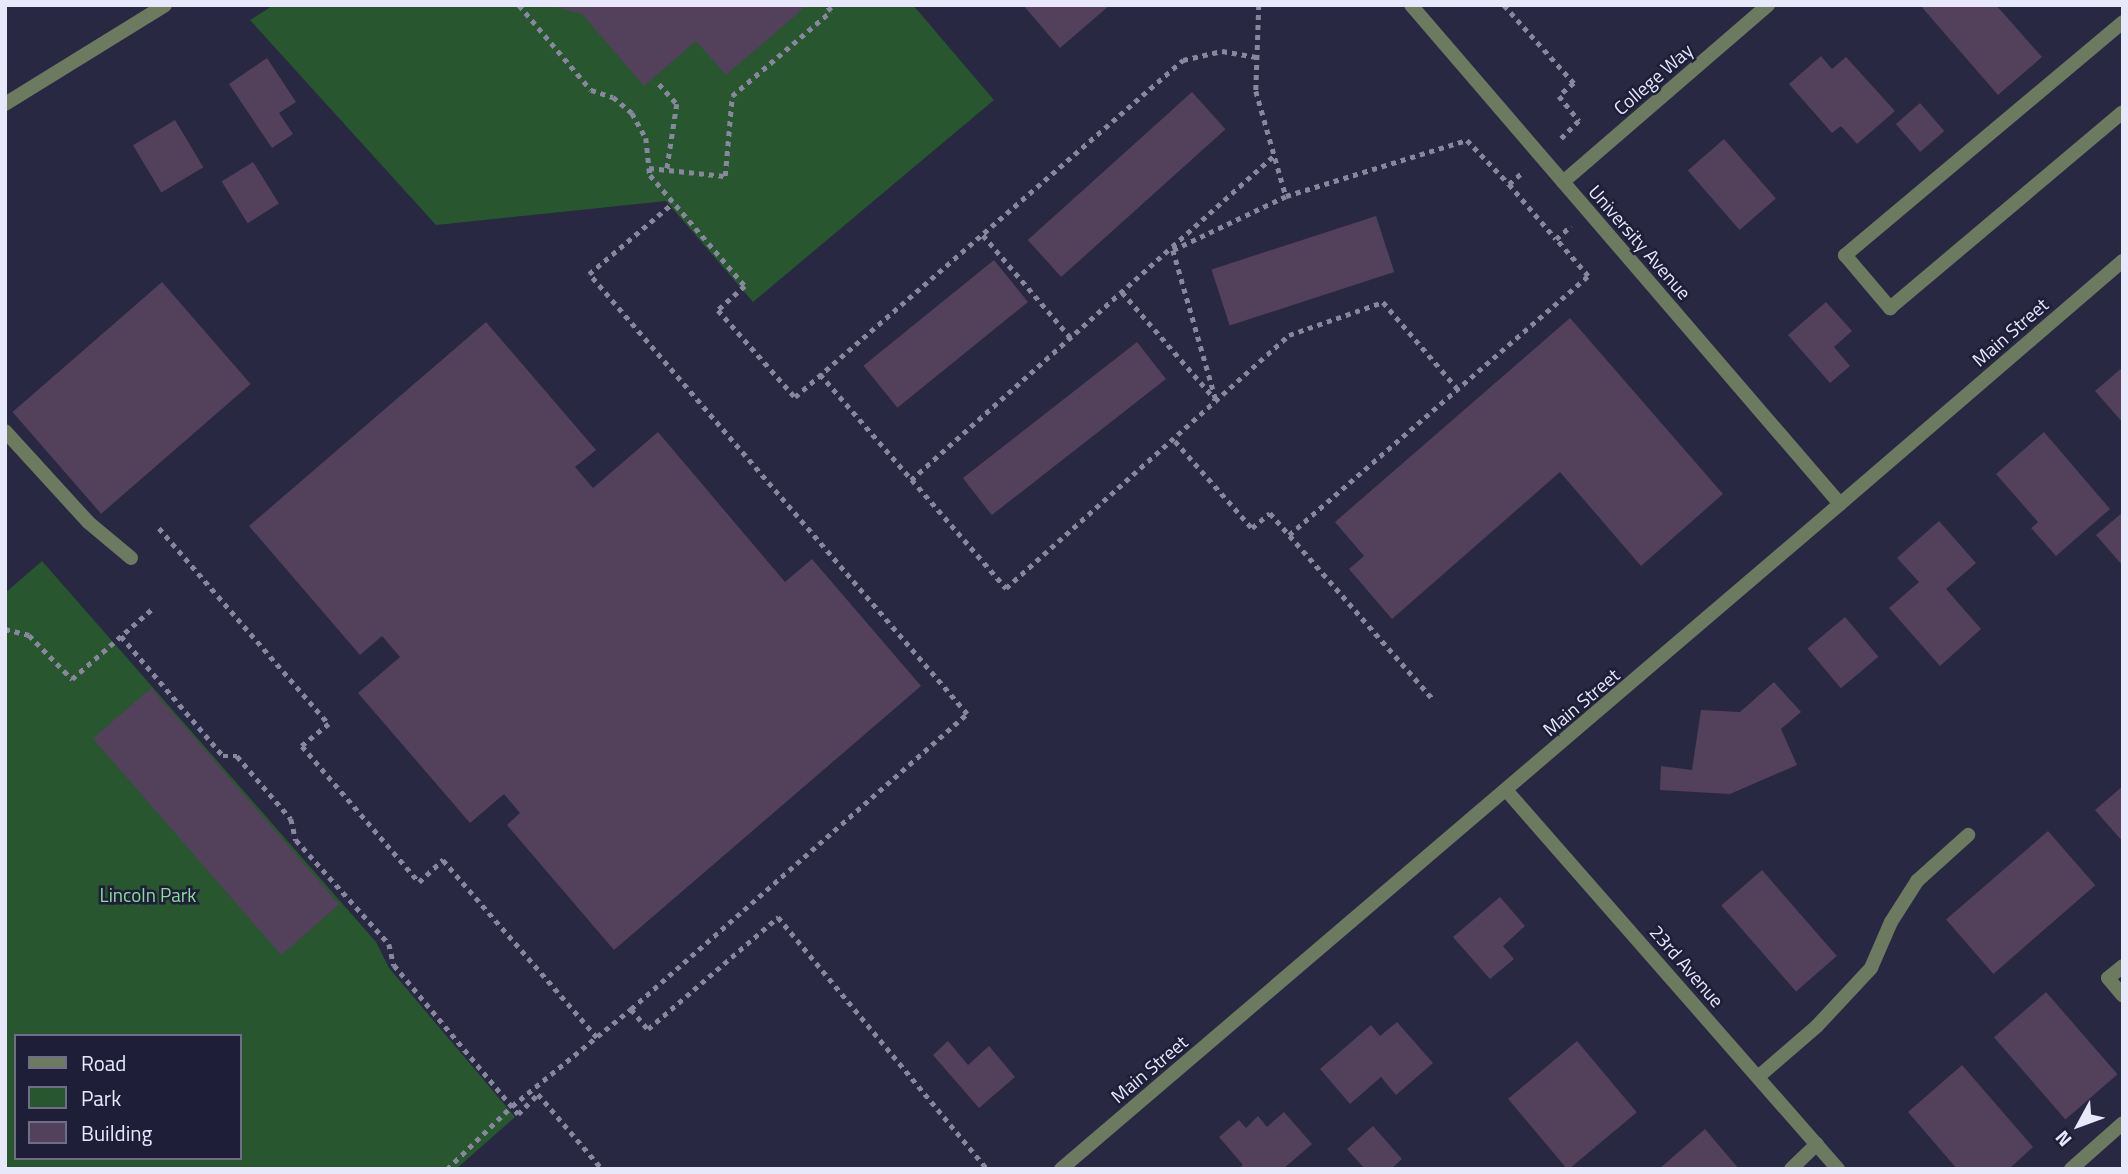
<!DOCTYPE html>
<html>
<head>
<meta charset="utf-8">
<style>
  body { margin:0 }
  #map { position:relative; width:2128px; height:1174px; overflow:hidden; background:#282843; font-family:"Titillium Web",sans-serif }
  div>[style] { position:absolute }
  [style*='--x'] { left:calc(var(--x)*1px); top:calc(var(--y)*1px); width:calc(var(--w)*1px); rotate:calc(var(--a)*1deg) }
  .green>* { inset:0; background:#27562f }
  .building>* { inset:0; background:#53405b; transform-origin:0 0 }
  .path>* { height:4.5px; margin-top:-2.25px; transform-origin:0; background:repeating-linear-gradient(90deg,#87889e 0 5px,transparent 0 10px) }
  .service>* { height:14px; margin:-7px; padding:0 7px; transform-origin:7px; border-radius:7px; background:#6c7a60 }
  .minor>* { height:14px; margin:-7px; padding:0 7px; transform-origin:7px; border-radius:7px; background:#6c7a60 }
  .tertiary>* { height:14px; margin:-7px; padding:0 7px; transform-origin:7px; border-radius:7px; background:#6c7a60 }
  span { translate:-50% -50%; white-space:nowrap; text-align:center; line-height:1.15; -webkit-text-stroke:5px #1e1e39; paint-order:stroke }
  .street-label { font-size:19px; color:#e7e9fb }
  .park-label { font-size:19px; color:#8cdc97 }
  .frame { position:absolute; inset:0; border:7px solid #e7e9fb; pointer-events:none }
  .legend { position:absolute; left:14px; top:1034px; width:228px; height:126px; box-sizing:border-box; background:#1e1e39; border:2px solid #6e6f87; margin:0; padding:9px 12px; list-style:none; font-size:21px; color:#e7e9fb }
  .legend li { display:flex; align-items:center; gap:14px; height:35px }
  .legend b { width:35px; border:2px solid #6e6f87 }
  .north { position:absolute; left:2044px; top:1090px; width:70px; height:70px; -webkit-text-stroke:5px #1e1e39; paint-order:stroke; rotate:229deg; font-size:19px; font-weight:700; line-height:28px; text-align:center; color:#e7e9fb }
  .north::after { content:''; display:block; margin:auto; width:24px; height:32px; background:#e7e9fb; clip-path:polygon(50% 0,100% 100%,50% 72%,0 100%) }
</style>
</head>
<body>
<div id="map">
  <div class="green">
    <div style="clip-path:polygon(274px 5px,913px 5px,994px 100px,753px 302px,666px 201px,436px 225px,250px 20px)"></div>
    <div style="clip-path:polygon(evenodd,42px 561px,376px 942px,389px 968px,515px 1117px,456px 1169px,5px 1169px,5px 593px,42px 561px,16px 1036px,240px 1036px,240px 1158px,16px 1158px,16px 1036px)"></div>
  </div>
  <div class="building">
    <div style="clip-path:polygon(800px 5px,803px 9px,726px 75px,696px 41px,644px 86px,582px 14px,551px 6px)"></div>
    <div style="clip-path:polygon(1023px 5px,1110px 5px,1060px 48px)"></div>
    <div style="clip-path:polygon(1920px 5px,1996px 5px,2042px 57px,1998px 95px)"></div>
    <div style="clip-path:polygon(1821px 56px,1832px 69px,1846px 57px,1895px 111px,1857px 144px,1841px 126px,1832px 133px,1789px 84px)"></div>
    <div style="clip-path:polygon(267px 58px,296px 102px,279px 113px,293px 134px,272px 148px,229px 84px)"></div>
    <div style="left:1192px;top:92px;width:50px;height:221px;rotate:48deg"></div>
    <div style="left:1920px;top:103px;width:37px;height:32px;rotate:49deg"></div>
    <div style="left:175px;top:120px;width:55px;height:49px;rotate:59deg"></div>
    <div style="left:1724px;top:139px;width:79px;height:48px;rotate:49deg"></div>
    <div style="left:253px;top:162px;width:49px;height:37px;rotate:58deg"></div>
    <div style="left:1376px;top:216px;width:59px;height:173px;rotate:72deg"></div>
    <div style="left:994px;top:260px;width:54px;height:168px;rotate:51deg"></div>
    <div style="left:162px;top:282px;width:135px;height:198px;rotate:49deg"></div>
    <div style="clip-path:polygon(1826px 302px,1852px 331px,1834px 347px,1850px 366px,1830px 383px,1788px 335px)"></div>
    <div style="clip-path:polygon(1570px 318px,1723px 494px,1641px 566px,1560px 472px,1392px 619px,1349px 569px,1364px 556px,1335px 522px)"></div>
    <div style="clip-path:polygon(486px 322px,596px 450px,575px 467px,593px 488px,658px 432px,785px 582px,812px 559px,921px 686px,614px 950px,507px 825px,520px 813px,504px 794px,470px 823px,358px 693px,400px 657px,382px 636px,360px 655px,249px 526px)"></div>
    <div style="left:1137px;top:342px;width:47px;height:221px;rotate:52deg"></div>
    <div style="clip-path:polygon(2123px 367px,2123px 423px,2095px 391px)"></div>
    <div style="clip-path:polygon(2044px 432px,2110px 509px,2056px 556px,2031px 528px,2038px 522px,1996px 474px)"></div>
    <div style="clip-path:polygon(2123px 512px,2123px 566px,2096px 535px)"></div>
    <div style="clip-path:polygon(1939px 521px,1976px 563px,1946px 589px,1981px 629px,1940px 666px,1889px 608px,1919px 582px,1897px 558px)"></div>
    <div style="left:1845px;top:617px;width:52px;height:49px;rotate:50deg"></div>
    <div style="clip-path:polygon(1774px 682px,1801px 712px,1781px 729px,1797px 765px,1730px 794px,1660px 790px,1661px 766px,1692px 770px,1701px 710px,1740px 712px)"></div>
    <div style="left:151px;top:688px;width:287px;height:77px;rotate:49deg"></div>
    <div style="clip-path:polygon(2123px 786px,2123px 842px,2095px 810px)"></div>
    <div style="left:2048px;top:831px;width:72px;height:135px;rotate:49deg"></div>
    <div style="left:1762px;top:870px;width:114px;height:54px;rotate:49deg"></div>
    <div style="clip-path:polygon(1500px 897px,1525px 926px,1503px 946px,1514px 959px,1490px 979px,1453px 937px)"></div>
    <div style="left:2046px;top:992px;width:109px;height:69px;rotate:49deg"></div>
    <div style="clip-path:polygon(1397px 1022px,1433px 1063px,1396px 1095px,1381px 1077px,1350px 1104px,1320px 1069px,1371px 1025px,1380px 1036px)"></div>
    <div style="clip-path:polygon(948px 1041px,968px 1065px,989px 1046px,1015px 1077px,979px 1108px,933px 1055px)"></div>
    <div style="left:1577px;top:1041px;width:93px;height:90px;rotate:50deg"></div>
    <div style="clip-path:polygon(1962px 1065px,2033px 1147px,2009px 1169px,1957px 1169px,1908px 1112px)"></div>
    <div style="clip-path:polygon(1284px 1112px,1312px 1144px,1283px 1169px,1238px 1169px,1243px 1165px,1219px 1137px,1239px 1120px,1246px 1128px,1258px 1116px,1267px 1127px)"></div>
    <div style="clip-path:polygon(1373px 1126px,1402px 1159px,1391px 1169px,1365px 1169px,1347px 1149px)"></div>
    <div style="clip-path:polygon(1705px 1129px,1739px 1169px,1659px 1169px)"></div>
  </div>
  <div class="path">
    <div style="--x:519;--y:5;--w:111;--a:49.7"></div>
    <div style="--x:591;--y:90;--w:23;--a:18"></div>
    <div style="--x:613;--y:97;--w:25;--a:40"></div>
    <div style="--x:632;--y:113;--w:29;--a:61"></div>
    <div style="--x:646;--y:138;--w:30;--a:84"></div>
    <div style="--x:649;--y:168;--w:76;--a:6"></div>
    <div style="--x:725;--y:176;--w:80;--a:-85"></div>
    <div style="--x:732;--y:96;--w:130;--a:-40.6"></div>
    <div style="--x:831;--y:11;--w:8;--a:-130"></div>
    <div style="--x:1259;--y:5;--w:86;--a:92"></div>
    <div style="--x:1256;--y:91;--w:109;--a:74.1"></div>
    <div style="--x:1504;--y:5;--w:105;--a:48.1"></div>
    <div style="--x:1574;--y:83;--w:20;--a:139"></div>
    <div style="--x:1559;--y:96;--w:32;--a:51"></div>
    <div style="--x:1579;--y:121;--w:28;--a:135"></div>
    <div style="--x:659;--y:84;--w:27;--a:48"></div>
    <div style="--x:677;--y:104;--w:66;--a:98.7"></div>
    <div style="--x:649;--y:168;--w:7;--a:82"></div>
    <div style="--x:650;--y:175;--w:146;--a:49.4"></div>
    <div style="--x:745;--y:286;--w:36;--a:138"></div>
    <div style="--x:718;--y:310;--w:116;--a:48.5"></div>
    <div style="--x:795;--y:397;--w:514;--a:-40.98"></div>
    <div style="--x:1183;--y:60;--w:40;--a:-13"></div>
    <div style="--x:1222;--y:51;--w:35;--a:10"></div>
    <div style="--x:1509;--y:184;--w:72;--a:49.5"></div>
    <div style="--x:983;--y:235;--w:135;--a:49.5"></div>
    <div style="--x:1173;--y:250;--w:125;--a:-25.5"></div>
    <div style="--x:1286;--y:196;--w:189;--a:-17.2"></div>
    <div style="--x:1467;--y:140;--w:61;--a:46.3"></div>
    <div style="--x:1509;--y:184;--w:18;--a:-41"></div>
    <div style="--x:1173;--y:250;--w:159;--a:74"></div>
    <div style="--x:1122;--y:292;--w:142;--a:49"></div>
    <div style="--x:820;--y:374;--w:284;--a:49"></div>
    <div style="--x:1006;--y:588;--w:380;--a:-41.8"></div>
    <div style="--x:1289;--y:335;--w:100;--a:-19.3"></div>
    <div style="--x:1383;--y:302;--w:113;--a:49.3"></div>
    <div style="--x:1175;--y:441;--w:116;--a:48.5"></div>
    <div style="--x:1252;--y:528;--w:23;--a:-40"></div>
    <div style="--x:1270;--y:513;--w:246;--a:48.8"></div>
    <div style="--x:911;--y:480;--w:486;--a:-41.8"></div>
    <div style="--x:159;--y:528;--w:259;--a:49.1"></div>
    <div style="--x:329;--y:724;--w:35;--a:141"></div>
    <div style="--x:302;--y:746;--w:179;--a:49.3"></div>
    <div style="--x:419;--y:882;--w:33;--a:-43"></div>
    <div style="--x:443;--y:860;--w:235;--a:49"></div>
    <div style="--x:1289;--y:535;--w:396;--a:-40.9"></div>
    <div style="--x:1588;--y:276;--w:49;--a:-130.9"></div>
    <div style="--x:1556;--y:239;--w:20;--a:-41"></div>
    <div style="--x:5;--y:629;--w:25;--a:14"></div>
    <div style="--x:29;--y:635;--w:62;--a:45.7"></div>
    <div style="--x:72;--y:679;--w:106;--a:-41.2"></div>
    <div style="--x:121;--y:636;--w:157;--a:49.6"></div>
    <div style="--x:223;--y:756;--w:14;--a:0"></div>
    <div style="--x:237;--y:756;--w:83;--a:49.4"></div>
    <div style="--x:291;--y:819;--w:22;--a:77"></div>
    <div style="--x:296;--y:840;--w:140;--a:48.2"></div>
    <div style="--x:389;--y:944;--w:22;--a:77"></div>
    <div style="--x:394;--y:965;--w:194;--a:50.2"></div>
    <div style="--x:518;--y:1114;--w:28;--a:-45"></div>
    <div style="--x:538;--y:1094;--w:99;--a:49.5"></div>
    <div style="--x:631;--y:1009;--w:26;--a:50"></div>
    <div style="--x:648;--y:1029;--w:172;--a:-40.7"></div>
    <div style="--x:778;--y:917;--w:327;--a:50.3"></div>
    <div style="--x:447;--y:1169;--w:91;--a:-44.1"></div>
    <div style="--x:512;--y:1106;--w:154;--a:-39.2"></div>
    <div style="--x:631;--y:1009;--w:447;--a:-41.3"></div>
    <div style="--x:967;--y:714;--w:580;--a:-130.67"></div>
    <div style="--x:589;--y:274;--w:110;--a:-40.2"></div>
  </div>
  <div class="service">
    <div style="--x:2123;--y:22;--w:363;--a:140"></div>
    <div style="--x:1845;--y:255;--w:70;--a:49.7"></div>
    <div style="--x:1890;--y:308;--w:304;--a:-40.1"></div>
    <div style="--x:5;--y:431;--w:123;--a:47.6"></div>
    <div style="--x:88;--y:522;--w:56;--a:39.9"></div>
    <div style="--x:2123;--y:966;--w:19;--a:141"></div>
    <div style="--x:2108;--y:978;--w:23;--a:50"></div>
    <div style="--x:1758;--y:1077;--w:78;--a:-40.8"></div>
    <div style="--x:1817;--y:1026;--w:79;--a:-47"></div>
    <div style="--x:1871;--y:968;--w:50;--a:-66.5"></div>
    <div style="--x:1891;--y:922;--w:49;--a:-57.6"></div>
    <div style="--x:1917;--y:881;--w:69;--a:-42"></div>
    <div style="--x:1791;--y:1169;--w:36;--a:-44"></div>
    <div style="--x:2071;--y:1169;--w:69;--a:-41.5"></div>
  </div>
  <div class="minor">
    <div style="--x:1563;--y:182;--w:271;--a:-40.8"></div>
    <div style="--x:1506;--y:790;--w:504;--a:48.78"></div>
    <div style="--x:1061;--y:1169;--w:1024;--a:-40.49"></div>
  </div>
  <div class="tertiary">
    <div style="--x:1411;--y:5;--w:658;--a:49.31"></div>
    <div style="--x:1840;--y:504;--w:373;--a:-40.7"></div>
    <div style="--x:5;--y:104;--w:188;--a:-31.7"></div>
  </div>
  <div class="street-label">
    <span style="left:1653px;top:79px;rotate:-41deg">College Way</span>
    <span style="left:1640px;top:242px;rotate:49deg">University Avenue</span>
    <span style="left:2010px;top:332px;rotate:-41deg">Main Street</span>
    <span style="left:1581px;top:702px;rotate:-40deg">Main Street</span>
    <span style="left:1687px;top:966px;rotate:49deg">23rd Avenue</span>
    <span style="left:1149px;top:1069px;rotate:-40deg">Main Street</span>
  </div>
  <div class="park-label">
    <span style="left:148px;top:895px">Lincoln Park</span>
  </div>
  <div class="frame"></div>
  <ul class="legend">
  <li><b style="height:9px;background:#6c7a60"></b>Road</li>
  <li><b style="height:19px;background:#27562f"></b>Park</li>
  <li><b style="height:19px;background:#53405b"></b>Building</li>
  </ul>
  <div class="north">N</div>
</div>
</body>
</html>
